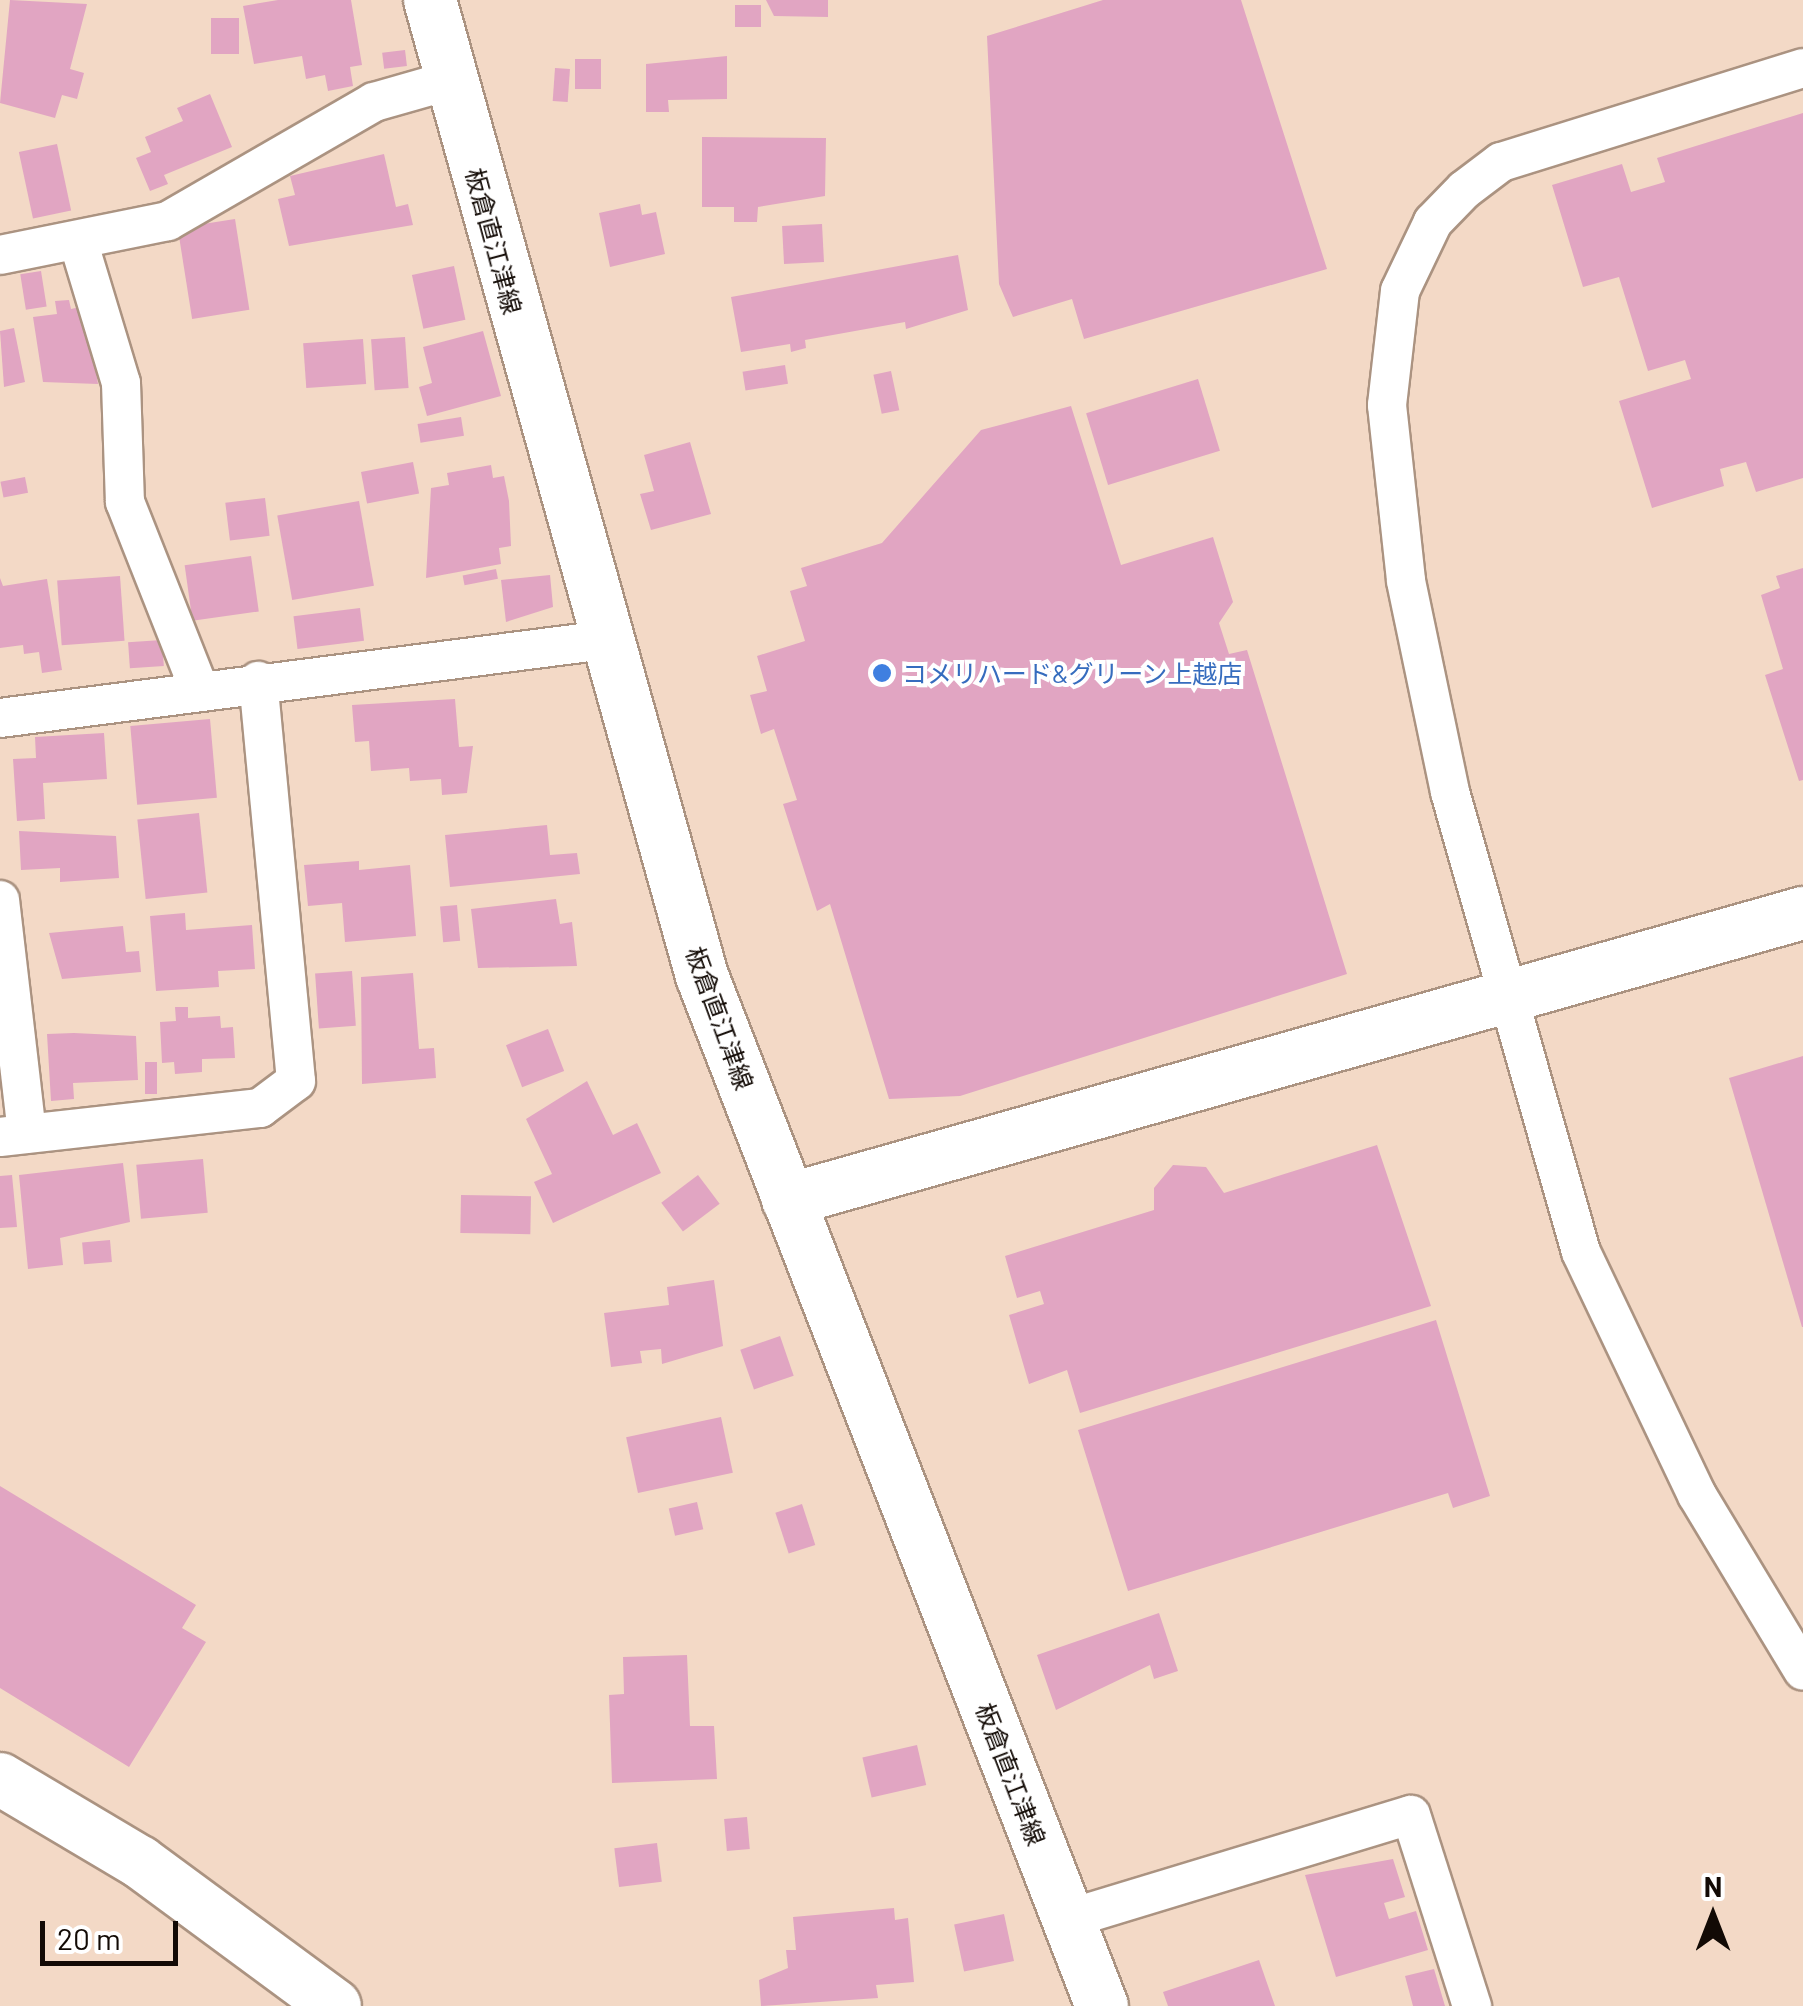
<!DOCTYPE html>
<html>
<head>
<meta charset="utf-8">
<style>
  body { margin:0 }
  #map { position:relative; width:1803px; height:2006px; overflow:hidden; background:#f3d9c6; font-family:Barlow,"Noto Sans JP",sans-serif }
  div>[style] { position:absolute }
  [style*='--x'] { left:calc(var(--x)*1px); top:calc(var(--y)*1px); width:calc(var(--w)*1px); rotate:calc(var(--a)*1deg) }
  .building>* { inset:0; background:#e1a5c2; transform-origin:0 0 }
  .roads { filter:drop-shadow(2px 0 #ab9381) drop-shadow(-2px 0 #ab9381) drop-shadow(0 2px #ab9381) drop-shadow(0 -2px #ab9381) }
  .street>* { height:38px; margin:-19px; padding:0 19px; transform-origin:19px; border-radius:19px; background:#fff }
  .secondary>* { height:52px; margin:-26px; padding:0 26px; transform-origin:26px; border-radius:26px; background:#fff }
  .dots>* { width:28px; height:28px; translate:-50% -50%; box-sizing:border-box; border:5px solid #fff; border-radius:50% }
  span { translate:-50% -50%; white-space:nowrap; text-align:center; line-height:1.15; -webkit-text-stroke:8px #fff; paint-order:stroke }
  .street-label { font-size:25px; color:#120a05 }
  .shop-label { font-size:25px; color:#366cbe }
  .left { translate:0 -50%; text-align:left }
  .north { position:absolute; left:1663px; top:1866px; width:100px; height:100px; -webkit-text-stroke:8px #fff; paint-order:stroke; rotate:0deg; font-size:28px; font-weight:700; line-height:40px; text-align:center; color:#120a05 }
  .north::after { content:''; display:block; margin:auto; width:35px; height:45px; background:#120a05; clip-path:polygon(50% 0,100% 100%,50% 72%,0 100%) }
  .scale { position:absolute; left:40px; top:1921px; width:138px; height:45px; box-sizing:border-box; border:5px solid #120a05; border-top:0; padding-left:12px; font-size:30px; line-height:35px; white-space:nowrap; color:#120a05; -webkit-text-stroke:8px #fff; paint-order:stroke }
</style>
</head>
<body>
<div id="map">
  <div class="building">
    <div style="clip-path:polygon(10px 0,87px 4px,70px 69px,84px 73px,77px 99px,62px 95px,55px 118px,0 103px)"></div>
    <div style="clip-path:polygon(278px 0,351px 0,362px 65px,350px 67px,353px 86px,328px 91px,325px 75px,306px 79px,302px 56px,254px 64px,243px 6px)"></div>
    <div style="clip-path:polygon(766px 0,828px 0,828px 17px,774px 16px)"></div>
    <div style="clip-path:polygon(1103px 0,1241px 0,1327px 269px,1084px 339px,1072px 299px,1013px 317px,999px 284px,987px 36px)"></div>
    <div style="left:735px;top:5px;width:26px;height:22px"></div>
    <div style="left:211px;top:18px;width:28px;height:36px"></div>
    <div style="left:405px;top:50px;width:16px;height:23px;rotate:83deg"></div>
    <div style="clip-path:polygon(727px 56px,727px 99px,668px 100px,669px 112px,646px 112px,646px 64px)"></div>
    <div style="left:575px;top:59px;width:26px;height:30px"></div>
    <div style="left:555px;top:68px;width:15px;height:33px;rotate:4deg"></div>
    <div style="clip-path:polygon(210px 94px,232px 147px,164px 175px,168px 184px,150px 191px,136px 158px,151px 152px,145px 137px,183px 121px,177px 108px)"></div>
    <div style="clip-path:polygon(1803px 113px,1803px 478px,1756px 492px,1746px 462px,1720px 469px,1724px 486px,1652px 508px,1619px 401px,1691px 379px,1685px 360px,1648px 371px,1619px 277px,1583px 287px,1552px 185px,1622px 164px,1631px 192px,1665px 182px,1657px 158px)"></div>
    <div style="clip-path:polygon(702px 137px,826px 138px,825px 196px,758px 207px,757px 222px,734px 222px,734px 207px,702px 207px)"></div>
    <div style="left:57px;top:144px;width:68px;height:39px;rotate:78deg"></div>
    <div style="clip-path:polygon(384px 154px,396px 207px,408px 204px,413px 225px,289px 246px,278px 199px,295px 195px,290px 176px)"></div>
    <div style="clip-path:polygon(640px 204px,642px 215px,656px 212px,665px 254px,610px 267px,599px 213px)"></div>
    <div style="left:235px;top:219px;width:92px;height:58px;rotate:81deg"></div>
    <div style="left:822px;top:224px;width:38px;height:40px;rotate:87deg"></div>
    <div style="clip-path:polygon(958px 255px,968px 310px,906px 329px,905px 322px,805px 340px,806px 348px,791px 352px,790px 344px,741px 352px,731px 297px)"></div>
    <div style="left:454px;top:266px;width:55px;height:43px;rotate:78deg"></div>
    <div style="left:41px;top:271px;width:36px;height:21px;rotate:81deg"></div>
    <div style="clip-path:polygon(69px 300px,71px 309px,85px 306px,98px 384px,43px 382px,33px 317px,57px 314px,55px 301px)"></div>
    <div style="clip-path:polygon(14px 328px,25px 382px,4px 387px,0 331px)"></div>
    <div style="clip-path:polygon(483px 331px,501px 396px,427px 416px,419px 387px,432px 383px,423px 347px)"></div>
    <div style="left:405px;top:337px;width:51px;height:34px;rotate:86deg"></div>
    <div style="left:363px;top:339px;width:45px;height:60px;rotate:86deg"></div>
    <div style="left:785px;top:365px;width:19px;height:43px;rotate:81deg"></div>
    <div style="left:891px;top:371px;width:40px;height:18px;rotate:78deg"></div>
    <div style="left:1198px;top:379px;width:75px;height:117px;rotate:73deg"></div>
    <div style="clip-path:polygon(1071px 406px,1121px 565px,1213px 537px,1233px 602px,1219px 623px,1229px 654px,1247px 650px,1347px 974px,960px 1096px,889px 1099px,830px 904px,817px 911px,783px 804px,797px 800px,774px 729px,761px 734px,750px 695px,767px 691px,757px 656px,805px 641px,790px 591px,807px 586px,801px 568px,882px 543px,981px 430px)"></div>
    <div style="left:461px;top:417px;width:19px;height:44px;rotate:81deg"></div>
    <div style="clip-path:polygon(690px 442px,711px 514px,651px 530px,640px 494px,654px 491px,644px 455px)"></div>
    <div style="left:413px;top:462px;width:32px;height:53px;rotate:79deg"></div>
    <div style="clip-path:polygon(491px 465px,493px 478px,504px 476px,509px 501px,511px 546px,499px 548px,501px 564px,426px 578px,431px 488px,449px 485px,447px 473px)"></div>
    <div style="left:25px;top:477px;width:16px;height:25px;rotate:79deg"></div>
    <div style="left:265px;top:498px;width:38px;height:40px;rotate:83deg"></div>
    <div style="left:359px;top:501px;width:86px;height:83px;rotate:80deg"></div>
    <div style="left:251px;top:556px;width:56px;height:67px;rotate:82deg"></div>
    <div style="clip-path:polygon(1803px 568px,1803px 780px,1799px 781px,1765px 675px,1783px 669px,1761px 595px,1780px 588px,1776px 576px)"></div>
    <div style="left:496px;top:569px;width:10px;height:34px;rotate:79deg"></div>
    <div style="clip-path:polygon(550px 575px,553px 607px,506px 622px,501px 580px)"></div>
    <div style="left:120px;top:576px;width:65px;height:63px;rotate:86deg"></div>
    <div style="clip-path:polygon(0 578px,3px 586px,47px 579px,62px 670px,42px 673px,39px 652px,24px 654px,23px 645px,0 648px)"></div>
    <div style="left:360px;top:608px;width:33px;height:67px;rotate:83deg"></div>
    <div style="left:162px;top:640px;width:26px;height:34px;rotate:86deg"></div>
    <div style="clip-path:polygon(455px 699px,459px 747px,473px 746px,467px 793px,442px 795px,441px 779px,410px 781px,409px 768px,371px 771px,369px 741px,355px 742px,352px 705px)"></div>
    <div style="left:210px;top:719px;width:79px;height:80px;rotate:85deg"></div>
    <div style="clip-path:polygon(104px 733px,107px 779px,43px 783px,45px 819px,17px 821px,13px 759px,36px 758px,35px 737px)"></div>
    <div style="left:199px;top:813px;width:80px;height:62px;rotate:84deg"></div>
    <div style="clip-path:polygon(547px 825px,550px 855px,577px 853px,580px 874px,450px 887px,445px 835px)"></div>
    <div style="clip-path:polygon(19px 831px,116px 836px,119px 878px,60px 882px,60px 868px,21px 870px)"></div>
    <div style="clip-path:polygon(359px 861px,359px 870px,410px 865px,416px 936px,345px 942px,342px 903px,308px 906px,304px 865px)"></div>
    <div style="clip-path:polygon(556px 899px,560px 924px,572px 922px,577px 966px,478px 968px,471px 909px)"></div>
    <div style="left:457px;top:905px;width:36px;height:17px;rotate:85deg"></div>
    <div style="clip-path:polygon(185px 913px,186px 930px,252px 925px,255px 969px,218px 971px,219px 987px,156px 991px,150px 916px)"></div>
    <div style="clip-path:polygon(123px 926px,126px 952px,139px 951px,141px 972px,62px 979px,49px 933px)"></div>
    <div style="left:352px;top:971px;width:55px;height:37px;rotate:86deg"></div>
    <div style="clip-path:polygon(413px 973px,419px 1049px,434px 1048px,436px 1078px,362px 1084px,361px 977px)"></div>
    <div style="clip-path:polygon(175px 1007px,188px 1007px,188px 1018px,220px 1016px,221px 1028px,233px 1027px,235px 1058px,202px 1059px,202px 1072px,175px 1074px,174px 1062px,162px 1063px,160px 1022px,176px 1021px)"></div>
    <div style="left:548px;top:1029px;width:45px;height:45px;rotate:69deg"></div>
    <div style="clip-path:polygon(74px 1033px,136px 1036px,138px 1080px,73px 1083px,74px 1099px,51px 1101px,47px 1034px)"></div>
    <div style="clip-path:polygon(1803px 1056px,1803px 1327px,1802px 1327px,1729px 1078px)"></div>
    <div style="left:145px;top:1062px;width:12px;height:32px"></div>
    <div style="clip-path:polygon(587px 1081px,613px 1135px,637px 1123px,661px 1173px,553px 1223px,534px 1182px,552px 1174px,526px 1119px)"></div>
    <div style="clip-path:polygon(1377px 1145px,1431px 1306px,1080px 1413px,1067px 1370px,1029px 1384px,1009px 1315px,1044px 1304px,1040px 1291px,1017px 1298px,1005px 1256px,1154px 1210px,1154px 1188px,1173px 1165px,1206px 1167px,1224px 1193px)"></div>
    <div style="left:203px;top:1159px;width:54px;height:67px;rotate:85deg"></div>
    <div style="clip-path:polygon(123px 1163px,130px 1222px,60px 1238px,63px 1265px,28px 1269px,19px 1175px)"></div>
    <div style="clip-path:polygon(12px 1175px,17px 1227px,0 1228px,0 1176px)"></div>
    <div style="left:698px;top:1175px;width:36px;height:46px;rotate:53deg"></div>
    <div style="left:461px;top:1195px;width:70px;height:38px;rotate:1deg"></div>
    <div style="left:110px;top:1240px;width:22px;height:28px;rotate:85deg"></div>
    <div style="clip-path:polygon(714px 1280px,723px 1346px,662px 1364px,661px 1349px,640px 1351px,642px 1363px,611px 1367px,604px 1313px,669px 1305px,667px 1287px)"></div>
    <div style="clip-path:polygon(1436px 1320px,1490px 1496px,1453px 1508px,1448px 1493px,1128px 1591px,1078px 1430px)"></div>
    <div style="left:780px;top:1336px;width:42px;height:42px;rotate:71deg"></div>
    <div style="left:721px;top:1417px;width:57px;height:97px;rotate:78deg"></div>
    <div style="clip-path:polygon(0 1486px,196px 1605px,182px 1628px,206px 1642px,129px 1767px,0 1688px)"></div>
    <div style="left:697px;top:1502px;width:28px;height:29px;rotate:77deg"></div>
    <div style="left:802px;top:1504px;width:43px;height:28px;rotate:72deg"></div>
    <div style="clip-path:polygon(1159px 1613px,1178px 1671px,1154px 1679px,1150px 1665px,1056px 1710px,1037px 1655px)"></div>
    <div style="clip-path:polygon(687px 1655px,690px 1726px,714px 1726px,717px 1779px,612px 1783px,609px 1695px,624px 1694px,623px 1657px)"></div>
    <div style="left:917px;top:1745px;width:41px;height:56px;rotate:77deg"></div>
    <div style="left:747px;top:1817px;width:32px;height:23px;rotate:85deg"></div>
    <div style="left:657px;top:1843px;width:39px;height:43px;rotate:83deg"></div>
    <div style="clip-path:polygon(1393px 1859px,1405px 1897px,1384px 1903px,1389px 1919px,1416px 1911px,1428px 1950px,1336px 1977px,1305px 1875px)"></div>
    <div style="clip-path:polygon(894px 1908px,895px 1920px,908px 1918px,914px 1982px,876px 1985px,878px 1998px,761px 2006px,759px 1980px,788px 1968px,786px 1950px,796px 1950px,793px 1917px)"></div>
    <div style="left:1004px;top:1914px;width:48px;height:51px;rotate:78deg"></div>
    <div style="clip-path:polygon(1259px 1960px,1275px 2006px,1168px 2006px,1163px 1992px)"></div>
    <div style="clip-path:polygon(1434px 1969px,1445px 2006px,1413px 2006px,1405px 1976px)"></div>
  </div>
  <div class="roads">
    <div class="street">
      <div style="--x:1803;--y:68;--w:316;--a:162.7"></div>
      <div style="--x:1501;--y:162;--w:46;--a:142.9"></div>
      <div style="--x:1464;--y:190;--w:45;--a:134.1"></div>
      <div style="--x:1433;--y:222;--w:76;--a:115.6"></div>
      <div style="--x:1400;--y:291;--w:115;--a:96.5"></div>
      <div style="--x:1387;--y:405;--w:177;--a:83.8"></div>
      <div style="--x:1406;--y:581;--w:216;--a:78.2"></div>
      <div style="--x:1450;--y:792;--w:478;--a:74.1"></div>
      <div style="--x:1581;--y:1252;--w:269;--a:64.5"></div>
      <div style="--x:1697;--y:1495;--w:205;--a:58.9"></div>
      <div style="--x:79;--y:244;--w:145;--a:73.2"></div>
      <div style="--x:121;--y:383;--w:119;--a:88.1"></div>
      <div style="--x:125;--y:502;--w:201;--a:68.4"></div>
      <div style="--x:0;--y:255;--w:171;--a:-11.4"></div>
      <div style="--x:168;--y:221;--w:238;--a:-30"></div>
      <div style="--x:374;--y:102;--w:80;--a:-15.9"></div>
      <div style="--x:0;--y:718;--w:610;--a:-7.35"></div>
      <div style="--x:0;--y:900;--w:235;--a:83.4"></div>
      <div style="--x:0;--y:1137;--w:262;--a:-6.4"></div>
      <div style="--x:260;--y:1108;--w:45;--a:-36.9"></div>
      <div style="--x:296;--y:1081;--w:402;--a:-95.4"></div>
      <div style="--x:1068;--y:1919;--w:358;--a:-16.9"></div>
      <div style="--x:1411;--y:1815;--w:201;--a:72.3"></div>
    </div>
    <div class="secondary">
      <div style="--x:430;--y:0;--w:1013;--a:74.43"></div>
      <div style="--x:702;--y:976;--w:1105;--a:68.78"></div>
      <div style="--x:788;--y:1200;--w:1055;--a:-15.79"></div>
      <div style="--x:0;--y:1779;--w:163;--a:30.7"></div>
      <div style="--x:140;--y:1862;--w:242;--a:36.4"></div>
    </div>
  </div>
  <div class="dots">
    <div style="left:882px;top:673px;background:#3f7fe0"></div>
  </div>
  <div class="street-label">
    <span style="left:494px;top:241px;rotate:75deg">板倉直江津線</span>
    <span style="left:720px;top:1018px;rotate:70deg">板倉直江津線</span>
    <span style="left:1011px;top:1774px;rotate:69deg">板倉直江津線</span>
  </div>
  <div class="shop-label">
    <span class="left" style="left:902px;top:673px">コメリハード&amp;グリーン上越店</span>
  </div>
  <div class="north">N</div>
  <div class="scale">20 m</div>
</div>
</body>
</html>
